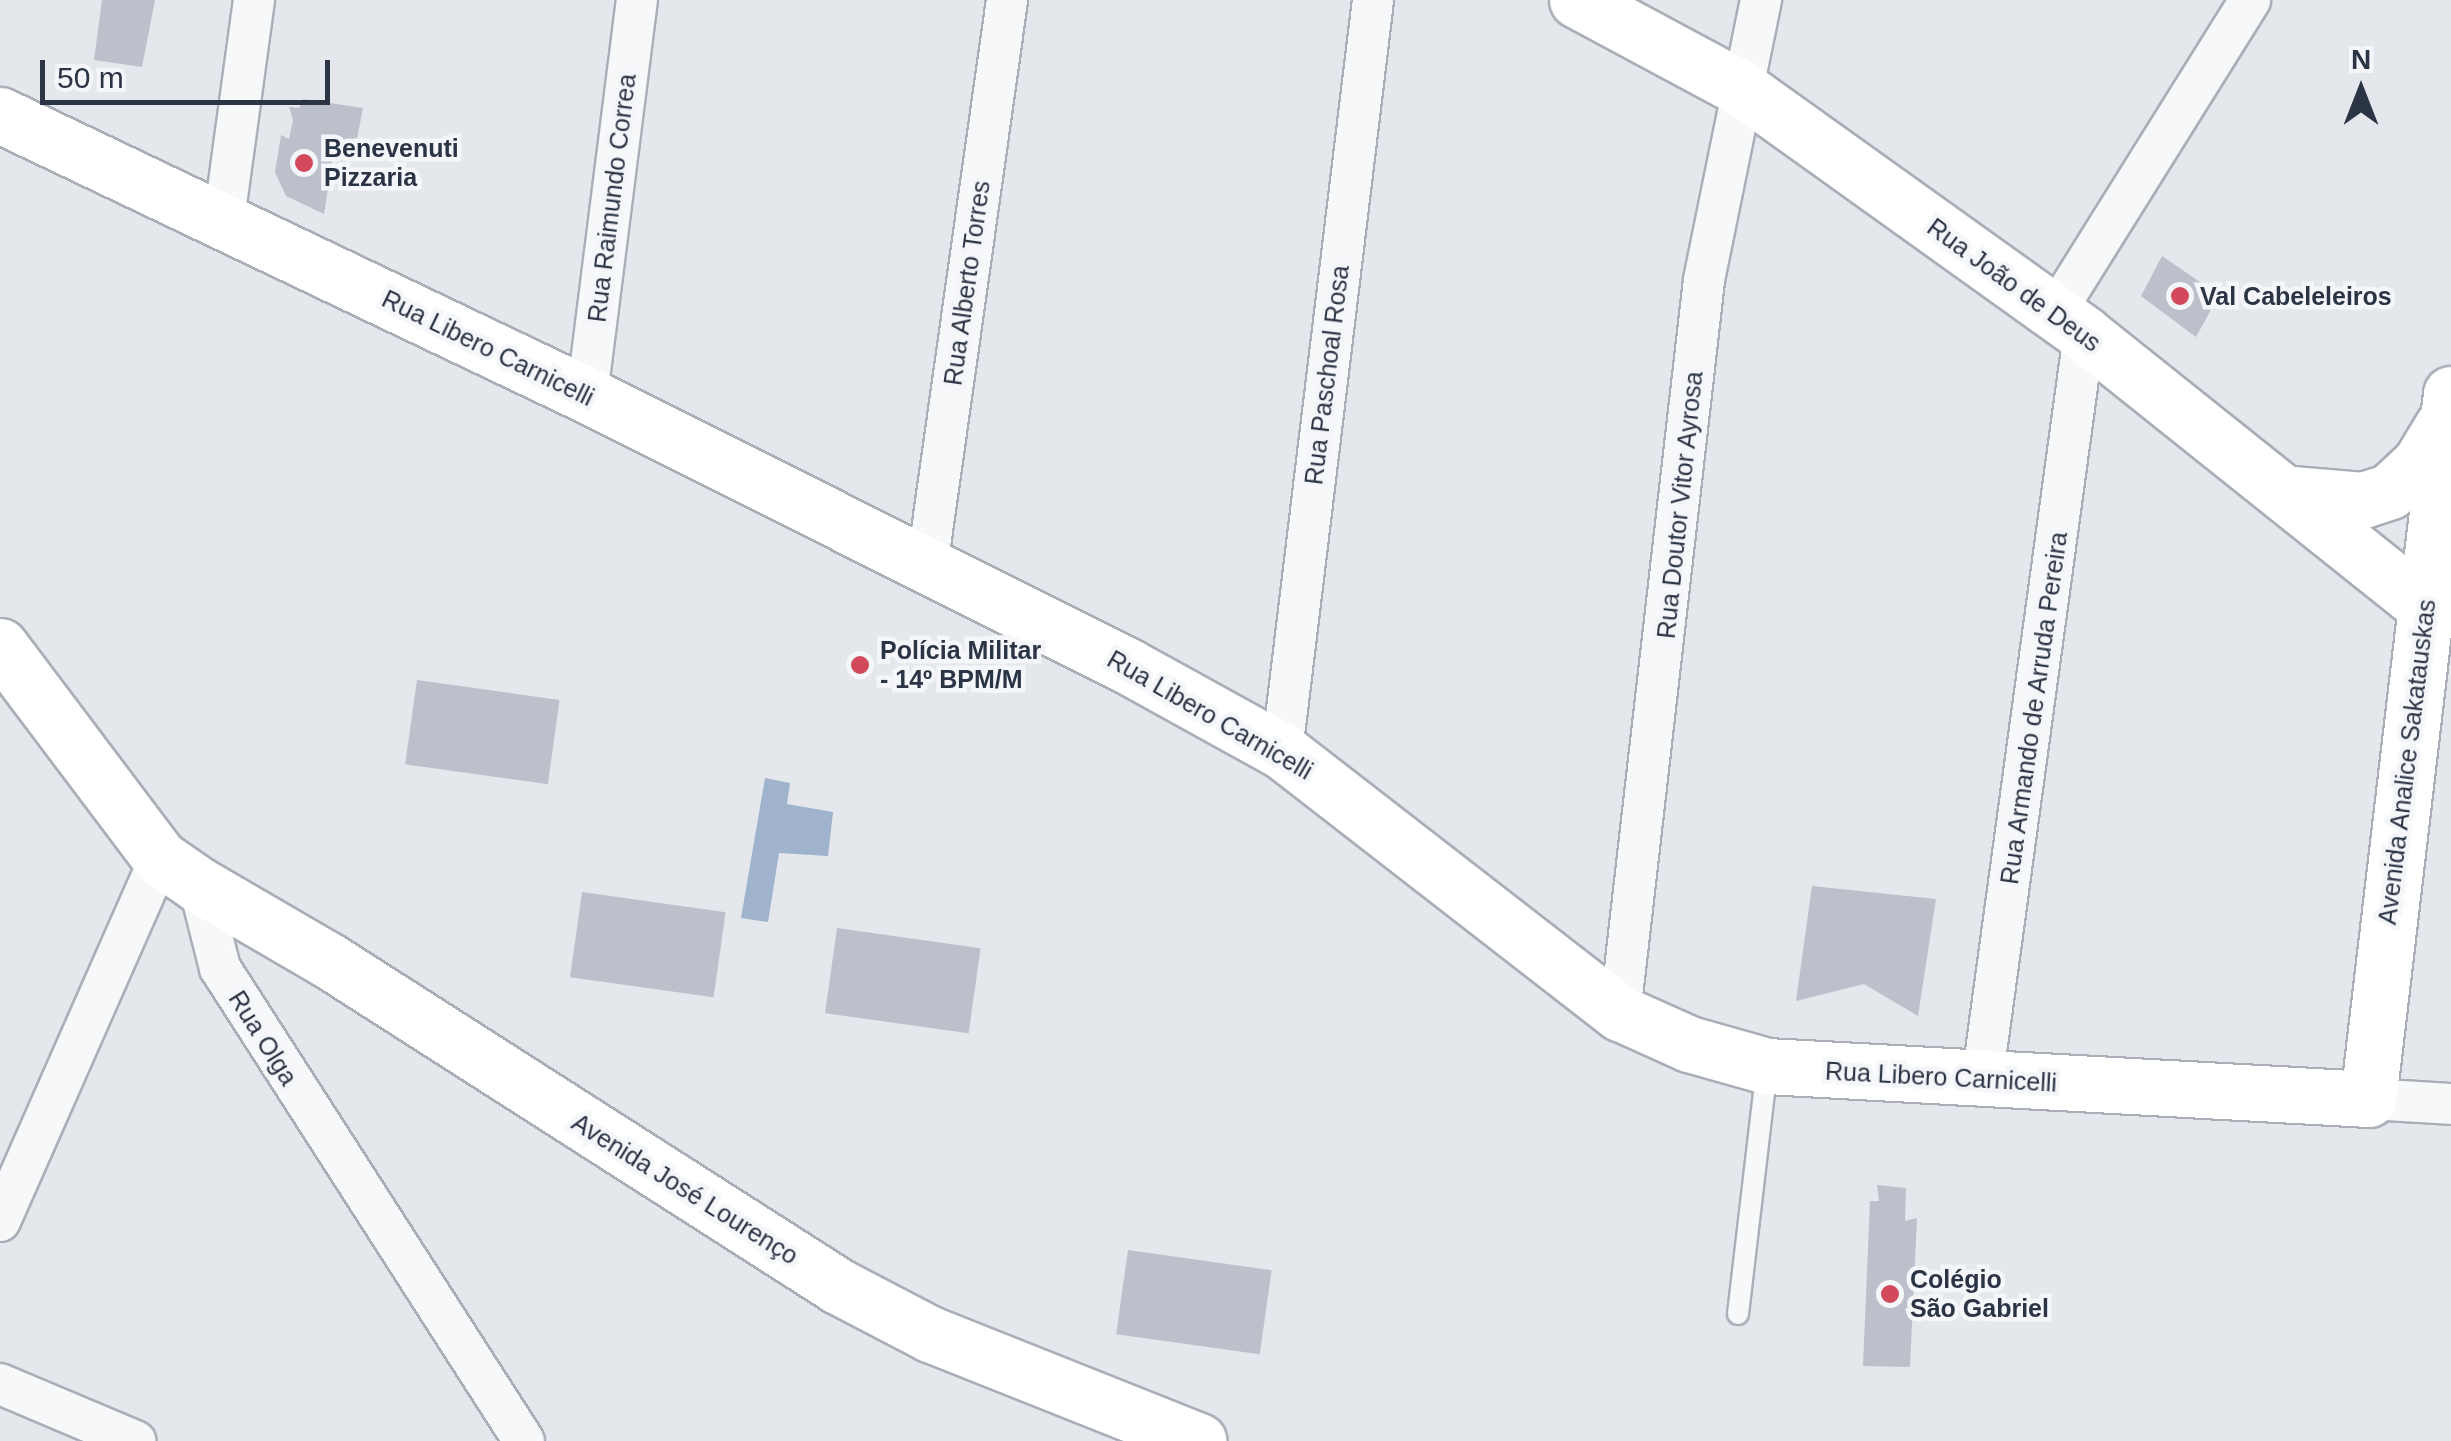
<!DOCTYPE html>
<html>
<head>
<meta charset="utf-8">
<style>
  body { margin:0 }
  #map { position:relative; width:2451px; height:1441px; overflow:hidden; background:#e4e7ec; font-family:Arial,sans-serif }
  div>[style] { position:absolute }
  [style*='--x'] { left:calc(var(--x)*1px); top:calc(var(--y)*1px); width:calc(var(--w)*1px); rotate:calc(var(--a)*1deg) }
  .water>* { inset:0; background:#9fb4cc }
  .building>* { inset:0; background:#bbc0ca; transform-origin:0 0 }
  .roads { filter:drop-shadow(2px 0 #a9aeb7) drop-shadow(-2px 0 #a9aeb7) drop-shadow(0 2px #a9aeb7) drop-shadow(0 -2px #a9aeb7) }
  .lane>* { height:20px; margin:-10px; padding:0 10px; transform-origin:10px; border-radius:10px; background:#f7f8fa }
  .street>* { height:40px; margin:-20px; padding:0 20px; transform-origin:20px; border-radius:20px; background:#f7f8fa }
  .secondary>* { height:55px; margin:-27.5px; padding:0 27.5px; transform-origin:27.5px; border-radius:27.5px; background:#fff }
  .dots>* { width:28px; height:28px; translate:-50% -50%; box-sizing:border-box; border:5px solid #f4f6f9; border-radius:50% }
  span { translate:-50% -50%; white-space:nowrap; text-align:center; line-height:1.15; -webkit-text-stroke:9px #f4f6f9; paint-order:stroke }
  .poi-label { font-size:25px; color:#2b3445; font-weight:700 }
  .left { translate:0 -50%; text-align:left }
  .street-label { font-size:25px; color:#2b3445 }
  .north { position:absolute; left:2311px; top:40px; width:100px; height:100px; -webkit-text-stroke:8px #f4f6f9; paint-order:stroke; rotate:0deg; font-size:28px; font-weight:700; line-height:40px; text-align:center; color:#2b3445 }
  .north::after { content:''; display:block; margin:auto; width:35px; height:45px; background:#2b3445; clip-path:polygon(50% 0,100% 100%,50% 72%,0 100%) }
  .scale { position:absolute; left:40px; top:60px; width:290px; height:45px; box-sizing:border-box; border:5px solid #2b3445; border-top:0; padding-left:12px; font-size:30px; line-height:35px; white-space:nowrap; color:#2b3445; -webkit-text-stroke:8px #f4f6f9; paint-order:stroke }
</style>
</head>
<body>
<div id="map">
  <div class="water">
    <div style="clip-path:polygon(765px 778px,790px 783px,787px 804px,833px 812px,828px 856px,779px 853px,768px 922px,741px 918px)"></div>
  </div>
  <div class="building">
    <div style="clip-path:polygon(102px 0,155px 0,142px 67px,94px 60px)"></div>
    <div style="clip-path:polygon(303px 99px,363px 108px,354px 154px,334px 151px,324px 214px,286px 196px,275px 172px,281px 135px,289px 139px,293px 120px,289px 107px,299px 108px)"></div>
    <div style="clip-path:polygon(2162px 256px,2219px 295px,2196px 337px,2141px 296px)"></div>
    <div style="left:417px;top:680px;width:144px;height:85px;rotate:8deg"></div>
    <div style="clip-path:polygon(1812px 886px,1936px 899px,1918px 1016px,1864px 984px,1796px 1001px)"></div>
    <div style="left:582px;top:892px;width:145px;height:86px;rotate:8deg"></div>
    <div style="left:837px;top:928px;width:145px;height:86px;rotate:8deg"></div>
    <div style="clip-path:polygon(1877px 1185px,1906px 1188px,1905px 1221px,1917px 1218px,1910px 1367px,1863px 1366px,1870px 1201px,1879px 1201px)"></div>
    <div style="left:1128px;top:1250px;width:145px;height:85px;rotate:8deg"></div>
  </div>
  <div class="roads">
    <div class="lane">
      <div style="--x:1738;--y:1314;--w:248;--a:-83.3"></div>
    </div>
    <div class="street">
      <div style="--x:224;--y:219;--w:221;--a:-82.2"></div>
      <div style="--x:2054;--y:314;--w:370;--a:-58"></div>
      <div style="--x:587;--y:395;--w:398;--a:-82.8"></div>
      <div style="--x:927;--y:566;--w:572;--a:-81.95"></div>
      <div style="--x:1282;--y:751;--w:756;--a:-83.09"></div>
      <div style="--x:199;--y:885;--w:86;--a:75.8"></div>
      <div style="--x:220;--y:968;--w:562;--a:57.27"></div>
      <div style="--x:1620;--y:1013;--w:738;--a:-83.46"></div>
      <div style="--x:1704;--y:280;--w:286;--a:-78.5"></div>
      <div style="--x:1982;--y:1081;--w:754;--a:-82.22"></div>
      <div style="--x:2368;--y:1099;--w:83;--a:3.4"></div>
      <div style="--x:0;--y:1221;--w:397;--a:-66.2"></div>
      <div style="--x:0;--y:1384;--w:147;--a:22.9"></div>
    </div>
    <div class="secondary">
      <div style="--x:1577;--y:0;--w:186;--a:28.2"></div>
      <div style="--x:1741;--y:88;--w:422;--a:35.6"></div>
      <div style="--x:2084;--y:334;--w:438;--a:38.6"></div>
      <div style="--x:0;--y:115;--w:650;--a:25.5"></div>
      <div style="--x:587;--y:395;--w:605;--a:26.61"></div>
      <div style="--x:1128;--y:666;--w:176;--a:28.9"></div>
      <div style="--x:1282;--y:751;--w:428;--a:37.8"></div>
      <div style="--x:1620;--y:1013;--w:76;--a:24.2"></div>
      <div style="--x:1689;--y:1044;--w:81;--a:15.8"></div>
      <div style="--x:1767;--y:1066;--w:602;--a:3.14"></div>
      <div style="--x:2368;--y:1099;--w:710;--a:-83.29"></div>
      <div style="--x:2292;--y:494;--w:71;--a:4.8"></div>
      <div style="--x:2363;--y:500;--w:28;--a:-18"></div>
      <div style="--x:2390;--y:491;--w:41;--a:-43"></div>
      <div style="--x:2420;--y:463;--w:44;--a:-58.8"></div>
      <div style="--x:0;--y:646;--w:266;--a:53"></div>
      <div style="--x:160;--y:858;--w:47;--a:34.7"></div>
      <div style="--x:199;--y:885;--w:149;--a:30.2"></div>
      <div style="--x:328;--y:960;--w:605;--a:32.59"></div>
      <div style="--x:838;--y:1286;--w:104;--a:27.6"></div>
      <div style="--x:930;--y:1334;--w:289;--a:21.7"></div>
    </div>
  </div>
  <div class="dots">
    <div style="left:304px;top:163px;background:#d1495b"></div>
    <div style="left:2180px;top:296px;background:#d1495b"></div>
    <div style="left:860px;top:665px;background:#d1495b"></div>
    <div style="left:1890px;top:1294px;background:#d1495b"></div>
  </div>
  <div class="poi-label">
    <span class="left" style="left:324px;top:163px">Benevenuti<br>Pizzaria</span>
    <span class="left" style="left:2200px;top:296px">Val Cabeleleiros</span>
    <span class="left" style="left:880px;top:665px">Polícia Militar<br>- 14º BPM/M</span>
    <span class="left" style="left:1910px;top:1294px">Colégio<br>São Gabriel</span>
  </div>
  <div class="street-label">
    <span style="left:612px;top:198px;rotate:-83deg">Rua Raimundo Correa</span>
    <span style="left:967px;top:283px;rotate:-82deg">Rua Alberto Torres</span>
    <span style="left:2014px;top:285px;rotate:36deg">Rua João de Deus</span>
    <span style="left:488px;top:348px;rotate:26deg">Rua Libero Carnicelli</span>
    <span style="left:1327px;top:375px;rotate:-83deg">Rua Paschoal Rosa</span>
    <span style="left:1680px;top:505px;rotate:-84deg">Rua Doutor Vitor Ayrosa</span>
    <span style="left:2034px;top:708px;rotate:-82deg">Rua Armando de Arruda Pereira</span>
    <span style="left:1210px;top:715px;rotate:30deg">Rua Libero Carnicelli</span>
    <span style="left:2407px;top:762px;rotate:-83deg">Avenida Analice Sakatauskas</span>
    <span style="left:263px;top:1038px;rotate:58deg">Rua Olga</span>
    <span style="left:1941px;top:1077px;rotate:3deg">Rua Libero Carnicelli</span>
    <span style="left:685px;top:1189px;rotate:32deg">Avenida José Lourenço</span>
  </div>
  <div class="north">N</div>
  <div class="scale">50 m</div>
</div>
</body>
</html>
